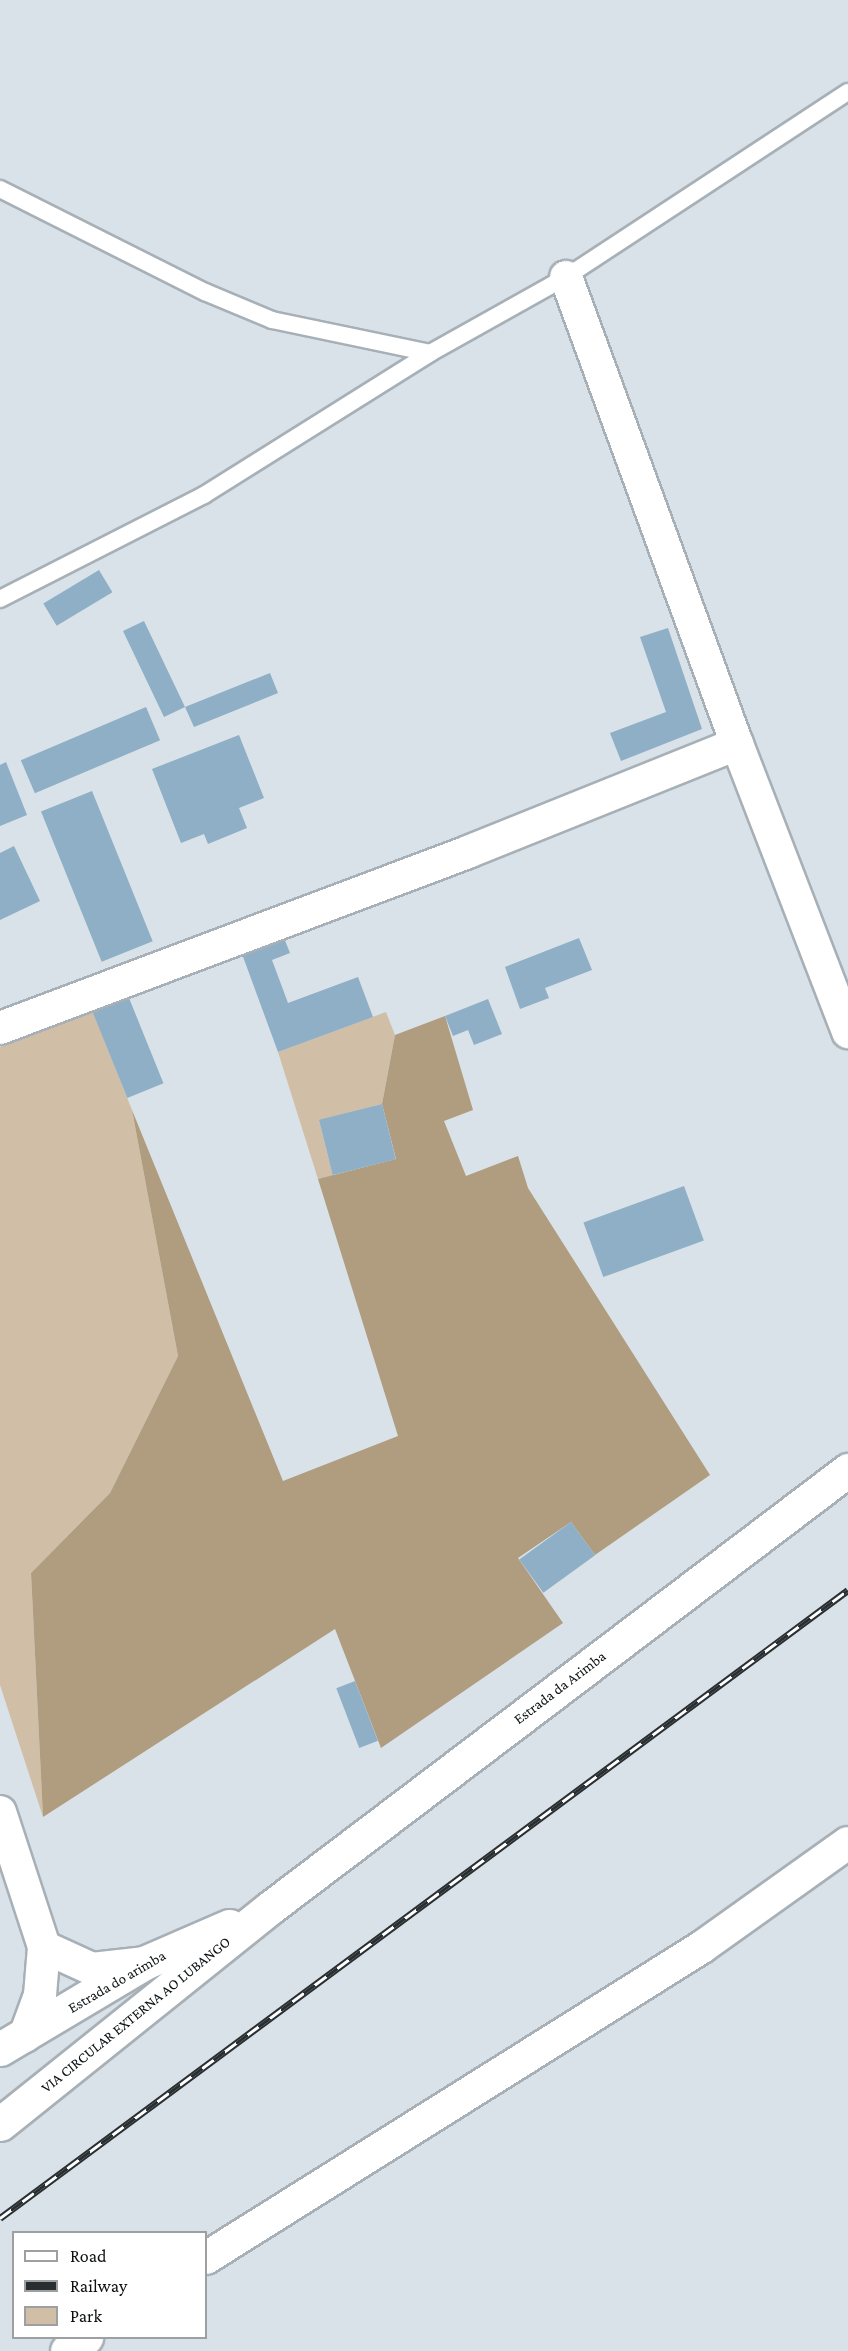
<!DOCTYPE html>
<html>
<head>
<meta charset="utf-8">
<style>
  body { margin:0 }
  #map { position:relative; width:848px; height:2351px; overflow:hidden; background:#d8e2e8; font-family:"Crimson Pro",serif }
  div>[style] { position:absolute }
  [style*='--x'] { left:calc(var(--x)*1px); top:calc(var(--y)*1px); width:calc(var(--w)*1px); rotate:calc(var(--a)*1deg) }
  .green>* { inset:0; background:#d0bfa6 }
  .forest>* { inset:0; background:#b09c7e }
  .building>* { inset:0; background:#8eafc5; transform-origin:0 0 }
  .roads { filter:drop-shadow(2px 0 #a7b0b6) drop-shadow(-2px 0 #a7b0b6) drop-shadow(0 2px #a7b0b6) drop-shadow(0 -2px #a7b0b6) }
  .lane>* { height:16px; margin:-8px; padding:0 8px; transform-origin:8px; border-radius:8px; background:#fff }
  .street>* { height:32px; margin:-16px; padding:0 16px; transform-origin:16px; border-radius:16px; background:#fff }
  .secondary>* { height:33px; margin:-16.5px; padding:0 16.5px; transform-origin:16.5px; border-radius:16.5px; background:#fff }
  .rail>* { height:7px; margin-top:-3.5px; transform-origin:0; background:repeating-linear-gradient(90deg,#fff 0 14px,#292e31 0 28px); box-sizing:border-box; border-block:2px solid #292e31 }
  span { translate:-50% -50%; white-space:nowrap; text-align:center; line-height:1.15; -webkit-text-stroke:4.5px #fff; paint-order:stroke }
  .street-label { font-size:15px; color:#0c1012 }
  .legend { position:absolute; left:12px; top:2231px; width:195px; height:108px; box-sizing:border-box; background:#fff; border:2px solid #9e9fa0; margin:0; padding:8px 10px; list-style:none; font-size:18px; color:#0c1012 }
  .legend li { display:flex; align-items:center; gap:12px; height:30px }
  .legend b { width:30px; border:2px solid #9e9fa0 }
</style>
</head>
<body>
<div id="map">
  <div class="green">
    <div style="clip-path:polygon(93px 1012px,132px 1110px,178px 1356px,110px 1493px,31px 1573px,43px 1817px,0 1685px,0 1047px)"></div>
    <div style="clip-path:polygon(386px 1012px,395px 1035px,382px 1104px,319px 1120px,333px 1176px,318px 1179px,278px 1052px)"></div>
  </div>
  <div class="forest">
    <div style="clip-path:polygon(445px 1016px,473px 1110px,444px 1121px,466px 1176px,518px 1156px,528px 1188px,710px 1475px,595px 1555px,571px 1522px,518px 1558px,563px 1623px,381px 1748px,335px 1629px,43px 1817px,31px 1573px,110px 1493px,178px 1356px,132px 1110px,283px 1481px,398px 1436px,318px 1179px,396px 1159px,382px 1104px,395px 1035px)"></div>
  </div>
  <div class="building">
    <div style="left:99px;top:570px;width:26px;height:65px;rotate:59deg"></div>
    <div style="clip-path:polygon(144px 621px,185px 707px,270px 673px,278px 693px,194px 727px,185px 707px,164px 717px,123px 631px)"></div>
    <div style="clip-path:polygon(668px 628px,702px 729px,621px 761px,610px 733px,666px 712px,640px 637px)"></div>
    <div style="left:146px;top:707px;width:36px;height:136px;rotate:67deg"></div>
    <div style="clip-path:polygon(239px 735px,264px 798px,239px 808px,247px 828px,208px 844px,204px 834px,181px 843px,152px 769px)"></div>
    <div style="clip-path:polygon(6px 762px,27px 815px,0 826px,0 765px)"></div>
    <div style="left:92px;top:791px;width:162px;height:55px;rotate:68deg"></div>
    <div style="clip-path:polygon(14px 846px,40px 901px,0 920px,0 853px)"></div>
    <div style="clip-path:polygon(284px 938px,290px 953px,272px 960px,288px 1003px,358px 977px,373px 1017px,278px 1052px,242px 954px)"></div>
    <div style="clip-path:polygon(579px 938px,592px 970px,545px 988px,549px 998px,520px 1009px,505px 967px)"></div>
    <div style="left:129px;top:998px;width:92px;height:39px;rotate:68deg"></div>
    <div style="clip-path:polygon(488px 999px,502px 1034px,474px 1045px,468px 1030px,453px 1036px,445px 1016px)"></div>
    <div style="left:382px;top:1104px;width:57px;height:65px;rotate:76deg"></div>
    <div style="left:684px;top:1186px;width:58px;height:107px;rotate:70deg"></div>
    <div style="left:571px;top:1522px;width:41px;height:64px;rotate:54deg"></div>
    <div style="left:355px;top:1681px;width:64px;height:20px;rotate:69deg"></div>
  </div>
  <div class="roads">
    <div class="lane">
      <div style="--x:0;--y:189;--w:229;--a:26.7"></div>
      <div style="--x:205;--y:292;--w:73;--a:22.7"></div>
      <div style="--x:272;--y:320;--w:161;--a:11.8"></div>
      <div style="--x:0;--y:599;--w:229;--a:-27"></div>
      <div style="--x:204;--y:495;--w:267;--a:-32.1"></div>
      <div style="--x:430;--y:353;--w:156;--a:-29.2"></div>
      <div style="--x:566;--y:277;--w:337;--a:-33.3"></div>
    </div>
    <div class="street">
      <div style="--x:566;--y:277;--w:497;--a:69.9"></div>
      <div style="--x:737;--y:744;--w:309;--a:68.9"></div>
      <div style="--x:0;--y:1028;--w:500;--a:-20.6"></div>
      <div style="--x:468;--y:852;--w:290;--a:-21.9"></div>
      <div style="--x:0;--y:1812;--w:142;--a:71.9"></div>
      <div style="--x:25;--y:2036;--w:44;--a:-69.9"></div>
      <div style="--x:40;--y:1995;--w:48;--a:-85.2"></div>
      <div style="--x:44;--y:1947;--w:53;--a:24.6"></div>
      <div style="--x:92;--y:1969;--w:52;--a:-6.6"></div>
      <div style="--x:206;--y:2258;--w:585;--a:-32.09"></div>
      <div style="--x:702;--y:1947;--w:179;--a:-35.5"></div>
      <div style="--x:67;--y:2351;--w:24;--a:-33"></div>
    </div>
    <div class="secondary">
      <div style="--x:0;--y:2049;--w:168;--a:-30.8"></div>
      <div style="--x:144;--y:1963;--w:93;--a:-23.5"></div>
      <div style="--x:0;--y:2124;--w:347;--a:-38.7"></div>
      <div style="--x:271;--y:1907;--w:724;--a:-37.14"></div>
    </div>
  </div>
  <div class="rail">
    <div style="--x:0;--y:2218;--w:1055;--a:-36.52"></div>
  </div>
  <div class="street-label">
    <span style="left:560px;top:1688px;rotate:-37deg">Estrada da Arimba</span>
    <span style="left:117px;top:1982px;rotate:-30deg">Estrada do arimba</span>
    <span style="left:136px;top:2015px;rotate:-39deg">VIA CIRCULAR EXTERNA AO LUBANGO</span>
  </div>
  <ul class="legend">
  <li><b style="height:8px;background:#fff"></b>Road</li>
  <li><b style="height:8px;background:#292e31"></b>Railway</li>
  <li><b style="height:16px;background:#d0bfa6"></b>Park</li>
  </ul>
</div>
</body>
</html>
